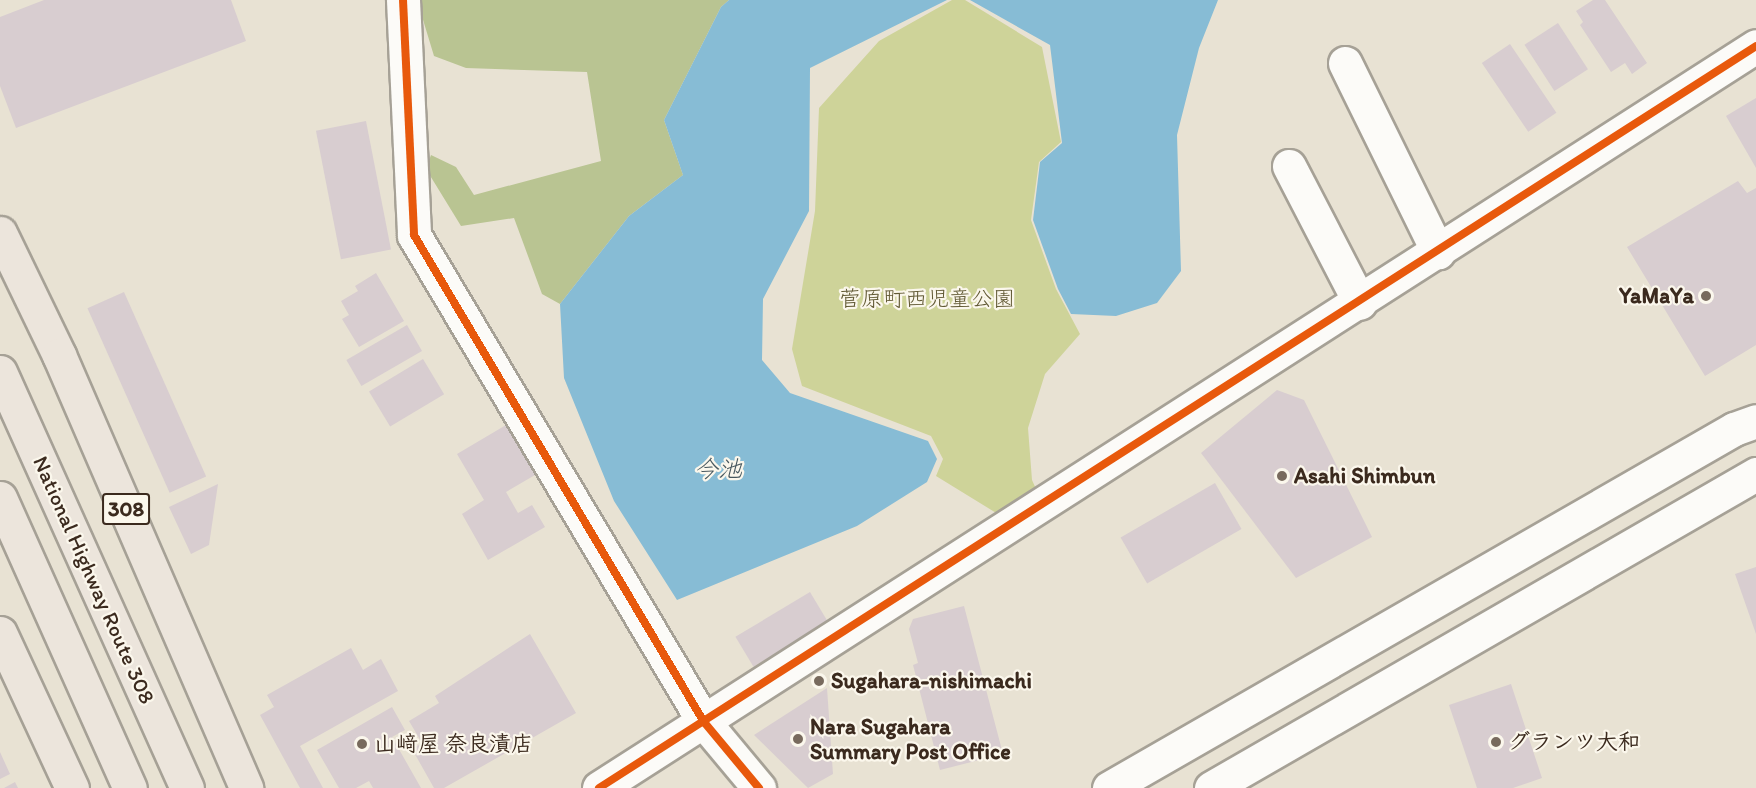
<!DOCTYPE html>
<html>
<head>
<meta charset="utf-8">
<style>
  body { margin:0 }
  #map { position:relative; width:1756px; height:788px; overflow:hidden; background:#e8e2d3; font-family:Itim,"Klee One",sans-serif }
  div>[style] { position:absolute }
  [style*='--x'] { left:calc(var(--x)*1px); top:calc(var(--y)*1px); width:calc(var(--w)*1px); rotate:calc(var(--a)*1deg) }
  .green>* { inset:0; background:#ced399 }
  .forest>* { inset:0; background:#b9c492 }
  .water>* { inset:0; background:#87bcd5 }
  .building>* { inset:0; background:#d8cdd0; transform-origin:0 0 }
  .roads { filter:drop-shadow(2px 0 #a6a196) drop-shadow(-2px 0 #a6a196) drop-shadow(0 2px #a6a196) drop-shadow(0 -2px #a6a196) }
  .minor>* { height:33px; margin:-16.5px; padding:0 16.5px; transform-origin:16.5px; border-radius:16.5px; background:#fcfbf8 }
  .highway>* { height:33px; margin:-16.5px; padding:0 16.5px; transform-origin:16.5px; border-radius:16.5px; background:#ece5dc }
  .cycleway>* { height:8px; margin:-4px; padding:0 4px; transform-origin:4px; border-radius:4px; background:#e8590c }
  .dots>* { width:16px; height:16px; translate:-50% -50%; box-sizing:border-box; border:3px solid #fbf7ec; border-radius:50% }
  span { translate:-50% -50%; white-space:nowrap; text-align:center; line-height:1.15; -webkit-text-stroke:4.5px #fbf7ec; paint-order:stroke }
  .shield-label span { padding:2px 4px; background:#fbf7ec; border:2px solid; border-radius:4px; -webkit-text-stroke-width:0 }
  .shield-label { font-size:21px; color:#3b2a1e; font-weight:700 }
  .poi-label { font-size:22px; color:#3b2a1e; font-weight:700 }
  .right { translate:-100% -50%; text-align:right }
  .left { translate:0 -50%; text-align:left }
  .park-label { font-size:22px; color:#615934 }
  .street-label { font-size:22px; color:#3b2a1e }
  .water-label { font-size:24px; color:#47575e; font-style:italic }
</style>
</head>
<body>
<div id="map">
  <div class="green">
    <div style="clip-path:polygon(952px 0,965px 0,1042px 47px,1061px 142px,1039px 162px,1031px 220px,1056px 289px,1080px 334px,1045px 374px,1028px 428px,1032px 480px,1041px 500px,1006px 519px,936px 476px,943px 459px,931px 436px,802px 386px,792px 349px,815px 211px,819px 108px,879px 41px)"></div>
  </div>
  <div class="forest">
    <div style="clip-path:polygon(417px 0,729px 0,721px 7px,664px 120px,683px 175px,629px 216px,560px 304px,542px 294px,514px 218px,461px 226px,426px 169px,431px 155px,456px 167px,474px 195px,601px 161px,587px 72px,466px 68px,434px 56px)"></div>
  </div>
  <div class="water">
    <div style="clip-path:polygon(729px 0,947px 0,810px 68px,809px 211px,763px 299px,762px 360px,790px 393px,928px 441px,937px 459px,927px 482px,857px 526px,677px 600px,614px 501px,564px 378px,560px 304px,629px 216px,683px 175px,664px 120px,721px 7px)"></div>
    <div style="clip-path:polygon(970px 0,1218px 0,1199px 48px,1177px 135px,1181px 271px,1157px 303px,1116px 316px,1071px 314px,1058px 289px,1033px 220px,1040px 162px,1062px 143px,1050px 45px)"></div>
  </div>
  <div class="building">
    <div style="clip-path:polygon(44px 0,231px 0,246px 41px,16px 128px,0 86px,0 17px)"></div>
    <div style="clip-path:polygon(1593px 0,1605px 0,1647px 63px,1632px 74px,1625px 63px,1611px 72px,1580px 25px,1583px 22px,1576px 11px)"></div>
    <div style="left:1558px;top:23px;width:55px;height:40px;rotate:57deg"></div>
    <div style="left:1510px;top:44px;width:83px;height:34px;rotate:56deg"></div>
    <div style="clip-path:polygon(1756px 98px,1756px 168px,1726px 116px)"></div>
    <div style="left:366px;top:121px;width:131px;height:51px;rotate:79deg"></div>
    <div style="clip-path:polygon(1738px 181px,1747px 193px,1756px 188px,1756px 345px,1705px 376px,1627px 247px)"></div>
    <div style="clip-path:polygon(376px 273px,404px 321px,359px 347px,342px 319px,349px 315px,341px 301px,358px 291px,355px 286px)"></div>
    <div style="left:124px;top:292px;width:202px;height:40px;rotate:66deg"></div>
    <div style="left:407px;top:325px;width:30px;height:70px;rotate:60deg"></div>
    <div style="left:423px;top:359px;width:41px;height:63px;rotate:59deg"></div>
    <div style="clip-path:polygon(1277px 390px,1304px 400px,1372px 537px,1296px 578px,1201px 453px)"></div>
    <div style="clip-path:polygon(506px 425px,535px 475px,506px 492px,518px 513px,532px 505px,545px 527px,488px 560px,462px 514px,484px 500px,457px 454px)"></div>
    <div style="left:1215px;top:483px;width:53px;height:109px;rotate:60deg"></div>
    <div style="clip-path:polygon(218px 484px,209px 545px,191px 554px,169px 507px)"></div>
    <div style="clip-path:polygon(1756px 567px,1756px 634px,1735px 574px)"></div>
    <div style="left:810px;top:592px;width:35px;height:87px;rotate:59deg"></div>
    <div style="clip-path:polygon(964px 606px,1003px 754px,940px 770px,913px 665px,918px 663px,909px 629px,913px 619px)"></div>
    <div style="clip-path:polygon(530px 634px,576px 713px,444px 788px,434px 788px,412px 749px,422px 743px,409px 721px,439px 703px,435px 696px)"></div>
    <div style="clip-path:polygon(351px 648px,363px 670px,381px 659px,398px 691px,300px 746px,323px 788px,300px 788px,260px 715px,274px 707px,267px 695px)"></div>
    <div style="clip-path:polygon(1511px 684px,1542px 778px,1513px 788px,1477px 788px,1449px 705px)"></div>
    <div style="clip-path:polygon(827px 688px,833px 774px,808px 788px,754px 735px)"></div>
    <div style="clip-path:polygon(392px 707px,405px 730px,392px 737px,421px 788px,373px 788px,369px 781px,356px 788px,339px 788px,317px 750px)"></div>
    <div style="clip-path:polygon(0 752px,10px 774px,0 779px)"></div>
    <div style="clip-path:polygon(15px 782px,18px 788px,4px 788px)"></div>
  </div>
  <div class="roads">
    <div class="minor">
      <div style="--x:403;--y:0;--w:235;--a:87.3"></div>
      <div style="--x:414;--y:235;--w:567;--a:59.23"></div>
      <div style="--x:704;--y:722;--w:86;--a:50.2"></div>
      <div style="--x:1345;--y:63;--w:211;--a:63.8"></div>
      <div style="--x:1289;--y:166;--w:154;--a:62.6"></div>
      <div style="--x:599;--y:788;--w:1374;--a:-32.67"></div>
      <div style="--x:1109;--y:788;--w:721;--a:-29.87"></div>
      <div style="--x:1734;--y:429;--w:23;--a:-20"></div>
      <div style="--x:1211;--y:788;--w:629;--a:-29.95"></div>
    </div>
    <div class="highway">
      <div style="--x:0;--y:233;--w:136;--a:64.2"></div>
      <div style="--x:59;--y:355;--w:472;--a:66.6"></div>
      <div style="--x:0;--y:372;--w:456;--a:65.8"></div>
      <div style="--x:0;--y:498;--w:318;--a:65.9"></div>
      <div style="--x:0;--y:633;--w:171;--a:65.1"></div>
    </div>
  </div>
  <div class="cycleway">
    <div style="--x:403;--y:0;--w:235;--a:87.3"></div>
    <div style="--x:414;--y:235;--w:567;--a:59.23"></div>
    <div style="--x:704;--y:722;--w:86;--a:50.2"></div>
    <div style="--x:599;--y:788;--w:1374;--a:-32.67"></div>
  </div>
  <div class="dots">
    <div style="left:1706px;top:296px;background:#786a5d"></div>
    <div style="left:1282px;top:476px;background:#786a5d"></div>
    <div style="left:819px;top:681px;background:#786a5d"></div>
    <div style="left:798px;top:739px;background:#786a5d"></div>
    <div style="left:1496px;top:742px;background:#786a5d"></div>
    <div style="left:362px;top:744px;background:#786a5d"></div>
  </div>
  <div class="shield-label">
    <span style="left:126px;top:509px">308</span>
  </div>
  <div class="poi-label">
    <span class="right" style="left:1694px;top:296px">YaMaYa</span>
    <span class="left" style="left:1294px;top:476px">Asahi Shimbun</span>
    <span class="left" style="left:831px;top:681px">Sugahara-nishimachi</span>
    <span class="left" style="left:810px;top:739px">Nara Sugahara<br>Summary Post Office</span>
    <span class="left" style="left:1508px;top:742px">グランツ大和</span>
    <span class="left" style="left:374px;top:744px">山﨑屋 奈良漬店</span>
  </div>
  <div class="park-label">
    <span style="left:927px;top:299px">菅原町西児童公園</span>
  </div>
  <div class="street-label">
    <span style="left:94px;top:580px;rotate:66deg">National Highway Route 308</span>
  </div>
  <div class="water-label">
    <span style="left:718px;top:469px">今池</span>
  </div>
</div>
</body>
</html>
